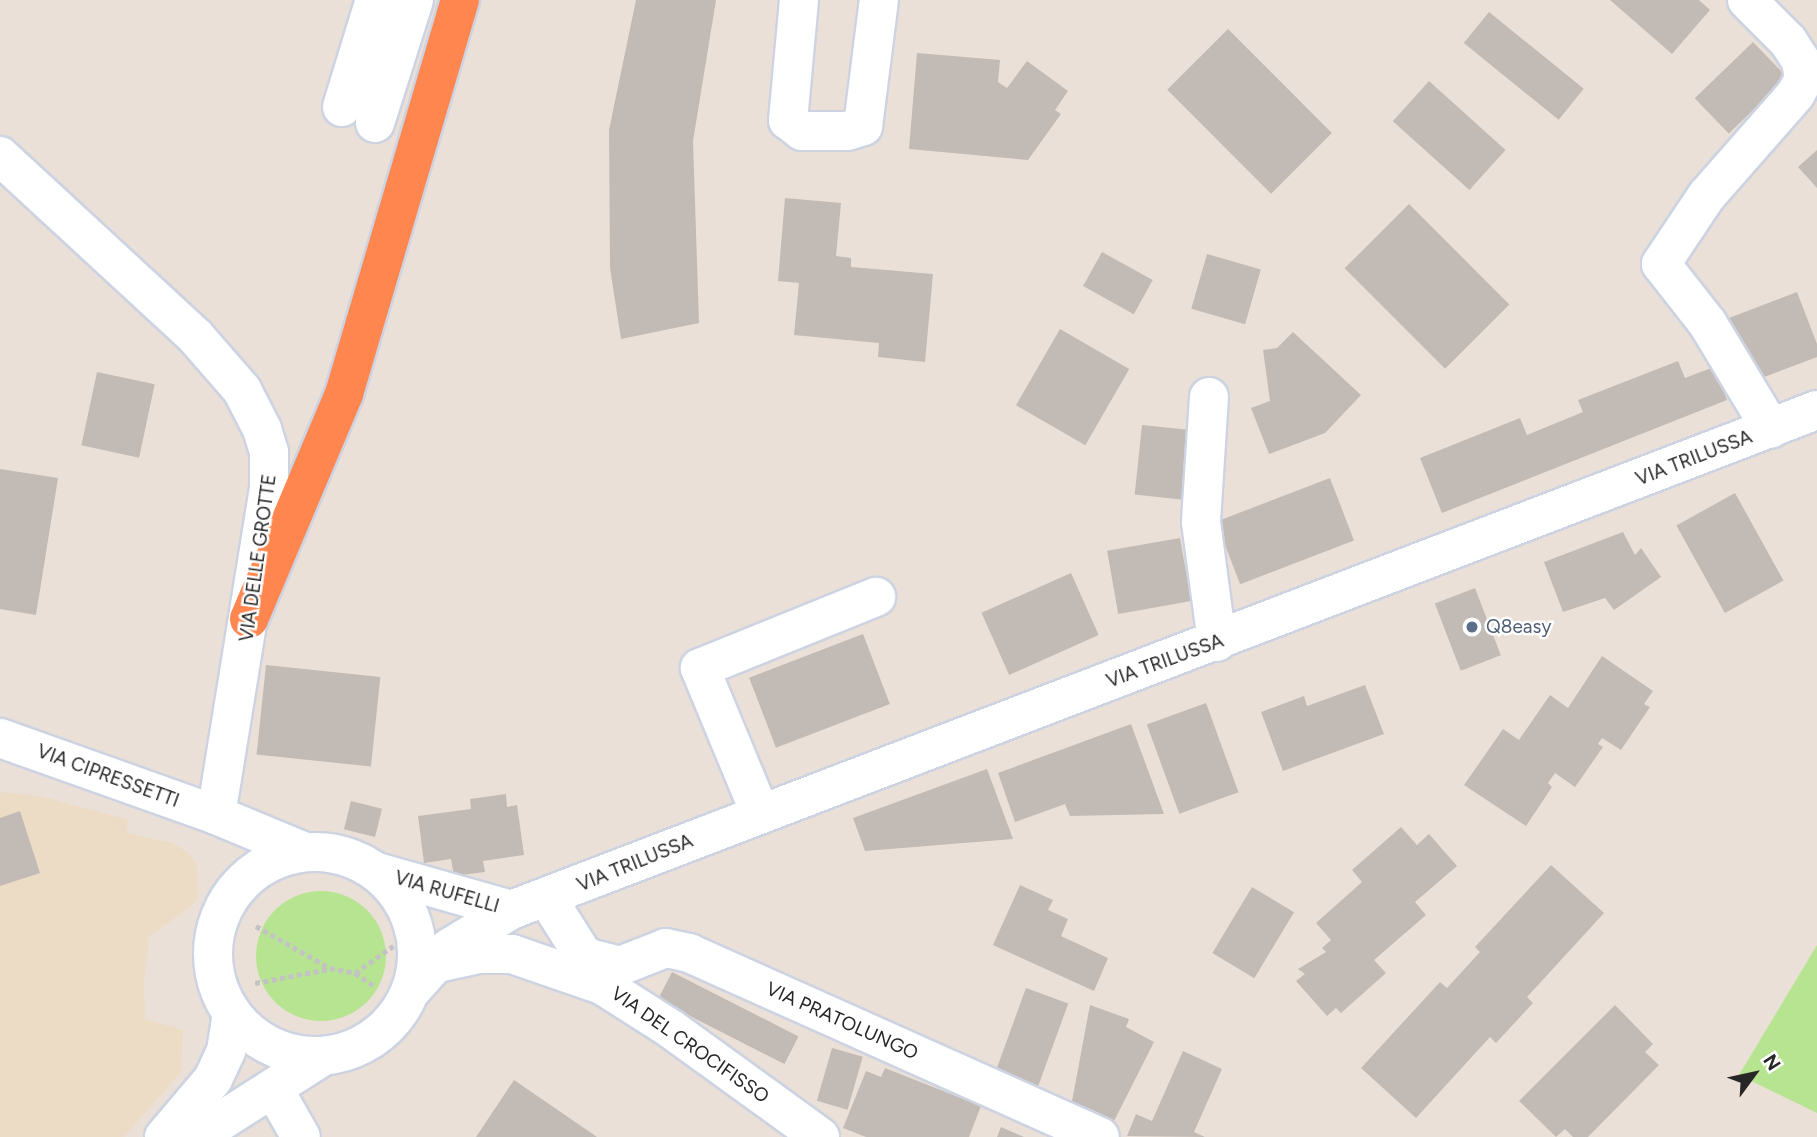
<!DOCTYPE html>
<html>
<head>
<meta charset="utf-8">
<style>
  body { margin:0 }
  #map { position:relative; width:1817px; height:1137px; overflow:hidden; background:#ebe0d7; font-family:Figtree,sans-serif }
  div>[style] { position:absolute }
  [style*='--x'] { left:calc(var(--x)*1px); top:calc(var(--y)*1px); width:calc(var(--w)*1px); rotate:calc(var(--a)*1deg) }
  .education>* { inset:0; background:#eddcc5 }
  .green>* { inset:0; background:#b7e491 }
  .round { border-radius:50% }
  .building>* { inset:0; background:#c2bab4; transform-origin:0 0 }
  .path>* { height:4.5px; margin-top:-2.25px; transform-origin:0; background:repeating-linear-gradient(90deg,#c3c3c3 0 5px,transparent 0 8.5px) }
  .roads { filter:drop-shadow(2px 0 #cdd3e1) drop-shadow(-2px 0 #cdd3e1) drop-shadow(0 2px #cdd3e1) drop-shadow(0 -2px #cdd3e1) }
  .minor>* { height:38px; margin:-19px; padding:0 19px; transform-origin:19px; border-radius:19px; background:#fff }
  .minor>.ring { margin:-19px; padding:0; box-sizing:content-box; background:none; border:38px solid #fff; border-radius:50% }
  .highway>* { height:38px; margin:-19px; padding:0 19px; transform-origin:19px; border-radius:19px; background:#ff864e }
  .dots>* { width:19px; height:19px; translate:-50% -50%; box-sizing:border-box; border:4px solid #fff; border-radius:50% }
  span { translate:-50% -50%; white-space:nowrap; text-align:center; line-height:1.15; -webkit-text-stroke:5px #fff; paint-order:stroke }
  .street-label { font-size:19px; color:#272727 }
  .service-label { font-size:19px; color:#4e5e75 }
  .left { translate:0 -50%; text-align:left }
  .north { position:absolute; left:1719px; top:1039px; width:70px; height:70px; -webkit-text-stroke:5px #fff; paint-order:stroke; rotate:57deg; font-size:19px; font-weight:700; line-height:28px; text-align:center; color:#272727 }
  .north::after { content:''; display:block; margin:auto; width:24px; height:32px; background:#272727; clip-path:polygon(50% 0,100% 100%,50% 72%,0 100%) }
</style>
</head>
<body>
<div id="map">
  <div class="education">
    <div style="clip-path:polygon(0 792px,40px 796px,129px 820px,126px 833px,173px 843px,190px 854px,197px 866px,198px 896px,191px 907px,149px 936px,144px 982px,145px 1019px,183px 1030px,182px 1071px,124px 1137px,0 1137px)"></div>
  </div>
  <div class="green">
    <div class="round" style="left:256px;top:891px;width:130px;height:130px"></div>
    <div style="clip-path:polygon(1817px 945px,1817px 1113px,1739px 1075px)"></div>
  </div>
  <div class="building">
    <div style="clip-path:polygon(636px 0,716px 0,693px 141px,699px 323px,621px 339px,610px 268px,609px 130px)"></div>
    <div style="clip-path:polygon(1610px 0,1699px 0,1710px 10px,1672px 54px)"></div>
    <div style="left:1489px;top:12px;width:122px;height:40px;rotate:39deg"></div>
    <div style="left:1228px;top:29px;width:147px;height:86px;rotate:45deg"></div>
    <div style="left:1753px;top:42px;width:49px;height:81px;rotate:46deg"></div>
    <div style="clip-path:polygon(917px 53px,1000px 60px,998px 82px,1007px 88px,1027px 61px,1068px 91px,1055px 110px,1061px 114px,1028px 160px,909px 149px)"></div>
    <div style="left:1429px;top:81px;width:103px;height:54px;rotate:42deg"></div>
    <div style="clip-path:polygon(1817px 150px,1817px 188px,1798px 167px)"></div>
    <div style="clip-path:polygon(785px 198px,841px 203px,836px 256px,851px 258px,851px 267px,933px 274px,925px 362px,878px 357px,879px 343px,794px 335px,799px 283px,778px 281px)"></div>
    <div style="left:1409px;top:204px;width:142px;height:91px;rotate:45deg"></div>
    <div style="left:1102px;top:252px;width:58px;height:39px;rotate:29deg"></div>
    <div style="left:1207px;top:254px;width:56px;height:57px;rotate:16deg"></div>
    <div style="clip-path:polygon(1797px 292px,1817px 344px,1817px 357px,1754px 381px,1729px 318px)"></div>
    <div style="left:1060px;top:329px;width:80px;height:88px;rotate:30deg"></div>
    <div style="clip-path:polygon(1293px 332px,1361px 395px,1325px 433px,1269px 454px,1251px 408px,1270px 401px,1263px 350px,1277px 348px)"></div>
    <div style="clip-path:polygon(1678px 361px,1685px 378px,1714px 367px,1727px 400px,1442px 513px,1420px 458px,1520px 418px,1527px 435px,1583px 412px,1578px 400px)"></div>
    <div style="left:97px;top:372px;width:59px;height:75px;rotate:12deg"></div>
    <div style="left:1142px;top:425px;width:51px;height:70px;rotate:6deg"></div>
    <div style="clip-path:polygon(0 469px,58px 478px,36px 615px,0 609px)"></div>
    <div style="left:1330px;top:478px;width:67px;height:122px;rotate:69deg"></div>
    <div style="left:1735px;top:493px;width:100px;height:67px;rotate:61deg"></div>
    <div style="clip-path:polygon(1623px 532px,1635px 555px,1641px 548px,1661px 577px,1614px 610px,1605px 598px,1563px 612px,1544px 562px)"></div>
    <div style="left:1180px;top:538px;width:64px;height:74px;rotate:80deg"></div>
    <div style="left:1071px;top:573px;width:68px;height:98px;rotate:66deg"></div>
    <div style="left:1475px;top:588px;width:72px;height:43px;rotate:69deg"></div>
    <div style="left:863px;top:634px;width:75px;height:122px;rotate:69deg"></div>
    <div style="clip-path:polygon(1602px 656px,1653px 691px,1644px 704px,1650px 707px,1621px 750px,1602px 738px,1598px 744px,1603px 747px,1575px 787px,1555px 773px,1548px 783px,1552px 787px,1526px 826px,1464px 785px,1503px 729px,1519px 740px,1550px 695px,1568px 708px)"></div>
    <div style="left:266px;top:665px;width:115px;height:90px;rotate:6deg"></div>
    <div style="clip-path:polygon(1365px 685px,1384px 734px,1283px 771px,1261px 712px,1304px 696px,1307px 706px)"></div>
    <div style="left:1206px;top:703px;width:95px;height:63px;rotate:70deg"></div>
    <div style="clip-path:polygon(1131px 724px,1164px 814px,1070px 816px,1065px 804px,1015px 822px,998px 773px)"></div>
    <div style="clip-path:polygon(987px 769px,1013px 839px,865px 851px,853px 818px)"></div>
    <div style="clip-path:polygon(506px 794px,507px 807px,517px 805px,524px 855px,483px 861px,485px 872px,454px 876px,451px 859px,424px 863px,418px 816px,471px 809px,470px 799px)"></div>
    <div style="left:351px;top:801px;width:32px;height:29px;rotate:14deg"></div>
    <div style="clip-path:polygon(20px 811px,40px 873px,0 886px,0 818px)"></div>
    <div style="clip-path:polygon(1401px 827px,1417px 845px,1429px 834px,1457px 866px,1415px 902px,1426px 915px,1374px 960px,1386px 973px,1341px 1013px,1336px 1008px,1327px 1016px,1296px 981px,1305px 974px,1298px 969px,1326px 952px,1322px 948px,1331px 940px,1316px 923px,1362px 882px,1352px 870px)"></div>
    <div style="clip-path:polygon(1551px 865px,1604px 913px,1527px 997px,1533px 1003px,1496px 1043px,1490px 1037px,1416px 1118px,1361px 1068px,1440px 982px,1447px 988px,1480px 952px,1475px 947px)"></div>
    <div style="clip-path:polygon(1020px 885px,1053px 900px,1048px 910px,1068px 919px,1061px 936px,1108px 958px,1094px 991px,993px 945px)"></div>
    <div style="left:1252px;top:887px;width:49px;height:77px;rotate:31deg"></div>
    <div style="left:672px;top:972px;width:142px;height:31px;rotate:27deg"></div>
    <div style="left:1026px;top:988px;width:45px;height:94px;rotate:20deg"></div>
    <div style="clip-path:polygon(1090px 1005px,1129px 1019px,1126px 1027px,1154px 1042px,1110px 1129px,1070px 1112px)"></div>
    <div style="clip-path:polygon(1615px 1005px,1653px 1044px,1645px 1052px,1659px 1065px,1588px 1137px,1573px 1137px,1565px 1129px,1556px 1137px,1519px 1101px)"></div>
    <div style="left:832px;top:1048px;width:32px;height:55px;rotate:16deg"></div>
    <div style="clip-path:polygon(1183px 1051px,1222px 1069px,1194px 1132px,1205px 1137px,1127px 1136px,1136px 1114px,1152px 1121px)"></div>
    <div style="clip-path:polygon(885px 1068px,981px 1106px,969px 1137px,866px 1137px,843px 1128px,866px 1071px,881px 1077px)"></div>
    <div style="clip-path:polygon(514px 1080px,597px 1137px,476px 1137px)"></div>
    <div style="clip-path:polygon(1001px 1127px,1024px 1137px,997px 1137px)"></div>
  </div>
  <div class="path">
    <div style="--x:256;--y:926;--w:85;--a:29.6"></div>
    <div style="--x:330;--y:968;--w:25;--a:11"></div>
    <div style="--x:355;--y:973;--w:22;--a:34"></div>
    <div style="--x:355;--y:973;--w:47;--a:-35.4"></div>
    <div style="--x:255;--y:983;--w:75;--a:-10.7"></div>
  </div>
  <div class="roads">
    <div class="minor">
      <div style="--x:799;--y:0;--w:121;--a:95.2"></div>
      <div style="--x:788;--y:120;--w:18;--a:38"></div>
      <div style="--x:802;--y:131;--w:45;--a:0"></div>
      <div style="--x:847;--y:131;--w:17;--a:-17"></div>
      <div style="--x:863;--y:126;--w:127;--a:-82.8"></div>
      <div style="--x:1747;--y:0;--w:58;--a:45"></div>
      <div style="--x:1788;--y:41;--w:24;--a:57"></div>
      <div style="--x:1801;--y:61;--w:18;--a:81"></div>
      <div style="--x:1804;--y:79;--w:18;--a:119"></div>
      <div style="--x:1795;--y:95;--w:133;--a:131.3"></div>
      <div style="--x:1707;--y:195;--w:83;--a:123.7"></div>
      <div style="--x:1661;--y:264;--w:76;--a:51.9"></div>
      <div style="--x:1708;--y:324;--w:122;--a:59"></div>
      <div style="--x:342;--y:107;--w:112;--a:-72.9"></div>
      <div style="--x:375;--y:123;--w:129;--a:-72.4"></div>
      <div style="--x:0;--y:156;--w:265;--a:42.7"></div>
      <div style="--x:195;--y:336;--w:72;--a:49"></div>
      <div style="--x:242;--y:390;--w:44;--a:62.9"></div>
      <div style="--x:262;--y:429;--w:24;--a:73"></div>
      <div style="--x:269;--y:452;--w:36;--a:90"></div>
      <div style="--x:269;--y:488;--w:331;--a:99.2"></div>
      <div style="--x:1209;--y:397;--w:125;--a:93.7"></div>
      <div style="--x:1201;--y:522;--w:121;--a:82.4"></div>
      <div style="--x:0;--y:738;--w:229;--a:19.6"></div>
      <div style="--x:216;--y:815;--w:96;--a:22.6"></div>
      <div style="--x:760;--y:813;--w:157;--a:-112.5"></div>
      <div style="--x:700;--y:668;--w:190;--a:-22"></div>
      <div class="ring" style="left:213px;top:852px;width:166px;height:166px"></div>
      <div style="--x:377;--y:872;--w:139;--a:15.8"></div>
      <div style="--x:547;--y:898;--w:93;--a:57.7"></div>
      <div style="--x:581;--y:956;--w:40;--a:14.4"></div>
      <div style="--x:620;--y:966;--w:49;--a:-21.4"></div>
      <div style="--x:666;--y:948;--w:24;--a:12"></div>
      <div style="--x:689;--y:953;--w:450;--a:24.1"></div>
      <div style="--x:438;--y:963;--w:42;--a:-12.4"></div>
      <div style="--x:479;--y:954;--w:33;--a:0"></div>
      <div style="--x:512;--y:954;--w:95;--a:19"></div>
      <div style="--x:602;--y:985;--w:82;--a:32.5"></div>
      <div style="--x:671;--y:1029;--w:184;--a:35.9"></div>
      <div style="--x:410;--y:992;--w:59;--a:-48.4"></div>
      <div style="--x:449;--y:948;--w:73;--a:-31.5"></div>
      <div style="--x:511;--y:910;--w:1398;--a:-20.95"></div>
      <div style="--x:273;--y:1088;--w:56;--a:60.3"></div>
      <div style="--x:164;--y:1137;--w:76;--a:-49.8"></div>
      <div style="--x:213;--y:1079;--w:31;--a:-65"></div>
      <div style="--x:226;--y:1051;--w:38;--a:-81"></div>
      <div style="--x:196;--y:1137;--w:151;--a:-32.5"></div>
    </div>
    <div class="highway">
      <div style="--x:249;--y:619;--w:244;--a:-67.1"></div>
      <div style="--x:344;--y:394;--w:411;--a:-73.6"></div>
    </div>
  </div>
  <div class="dots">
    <div style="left:1472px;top:627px;background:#5c6f8a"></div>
  </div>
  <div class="street-label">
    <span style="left:1694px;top:458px;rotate:-21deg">VIA TRILUSSA</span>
    <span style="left:258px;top:558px;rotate:-82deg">VIA DELLE GROTTE</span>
    <span style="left:1165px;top:661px;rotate:-20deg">VIA TRILUSSA</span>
    <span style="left:108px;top:776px;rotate:20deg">VIA CIPRESSETTI</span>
    <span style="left:635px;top:863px;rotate:-22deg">VIA TRILUSSA</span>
    <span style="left:447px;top:892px;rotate:16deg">VIA RUFELLI</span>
    <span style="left:842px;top:1021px;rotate:24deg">VIA PRATOLUNGO</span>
    <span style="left:690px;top:1045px;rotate:35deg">VIA DEL CROCIFISSO</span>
  </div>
  <div class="service-label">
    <span class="left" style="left:1486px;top:627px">Q8easy</span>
  </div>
  <div class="north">N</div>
</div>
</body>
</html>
